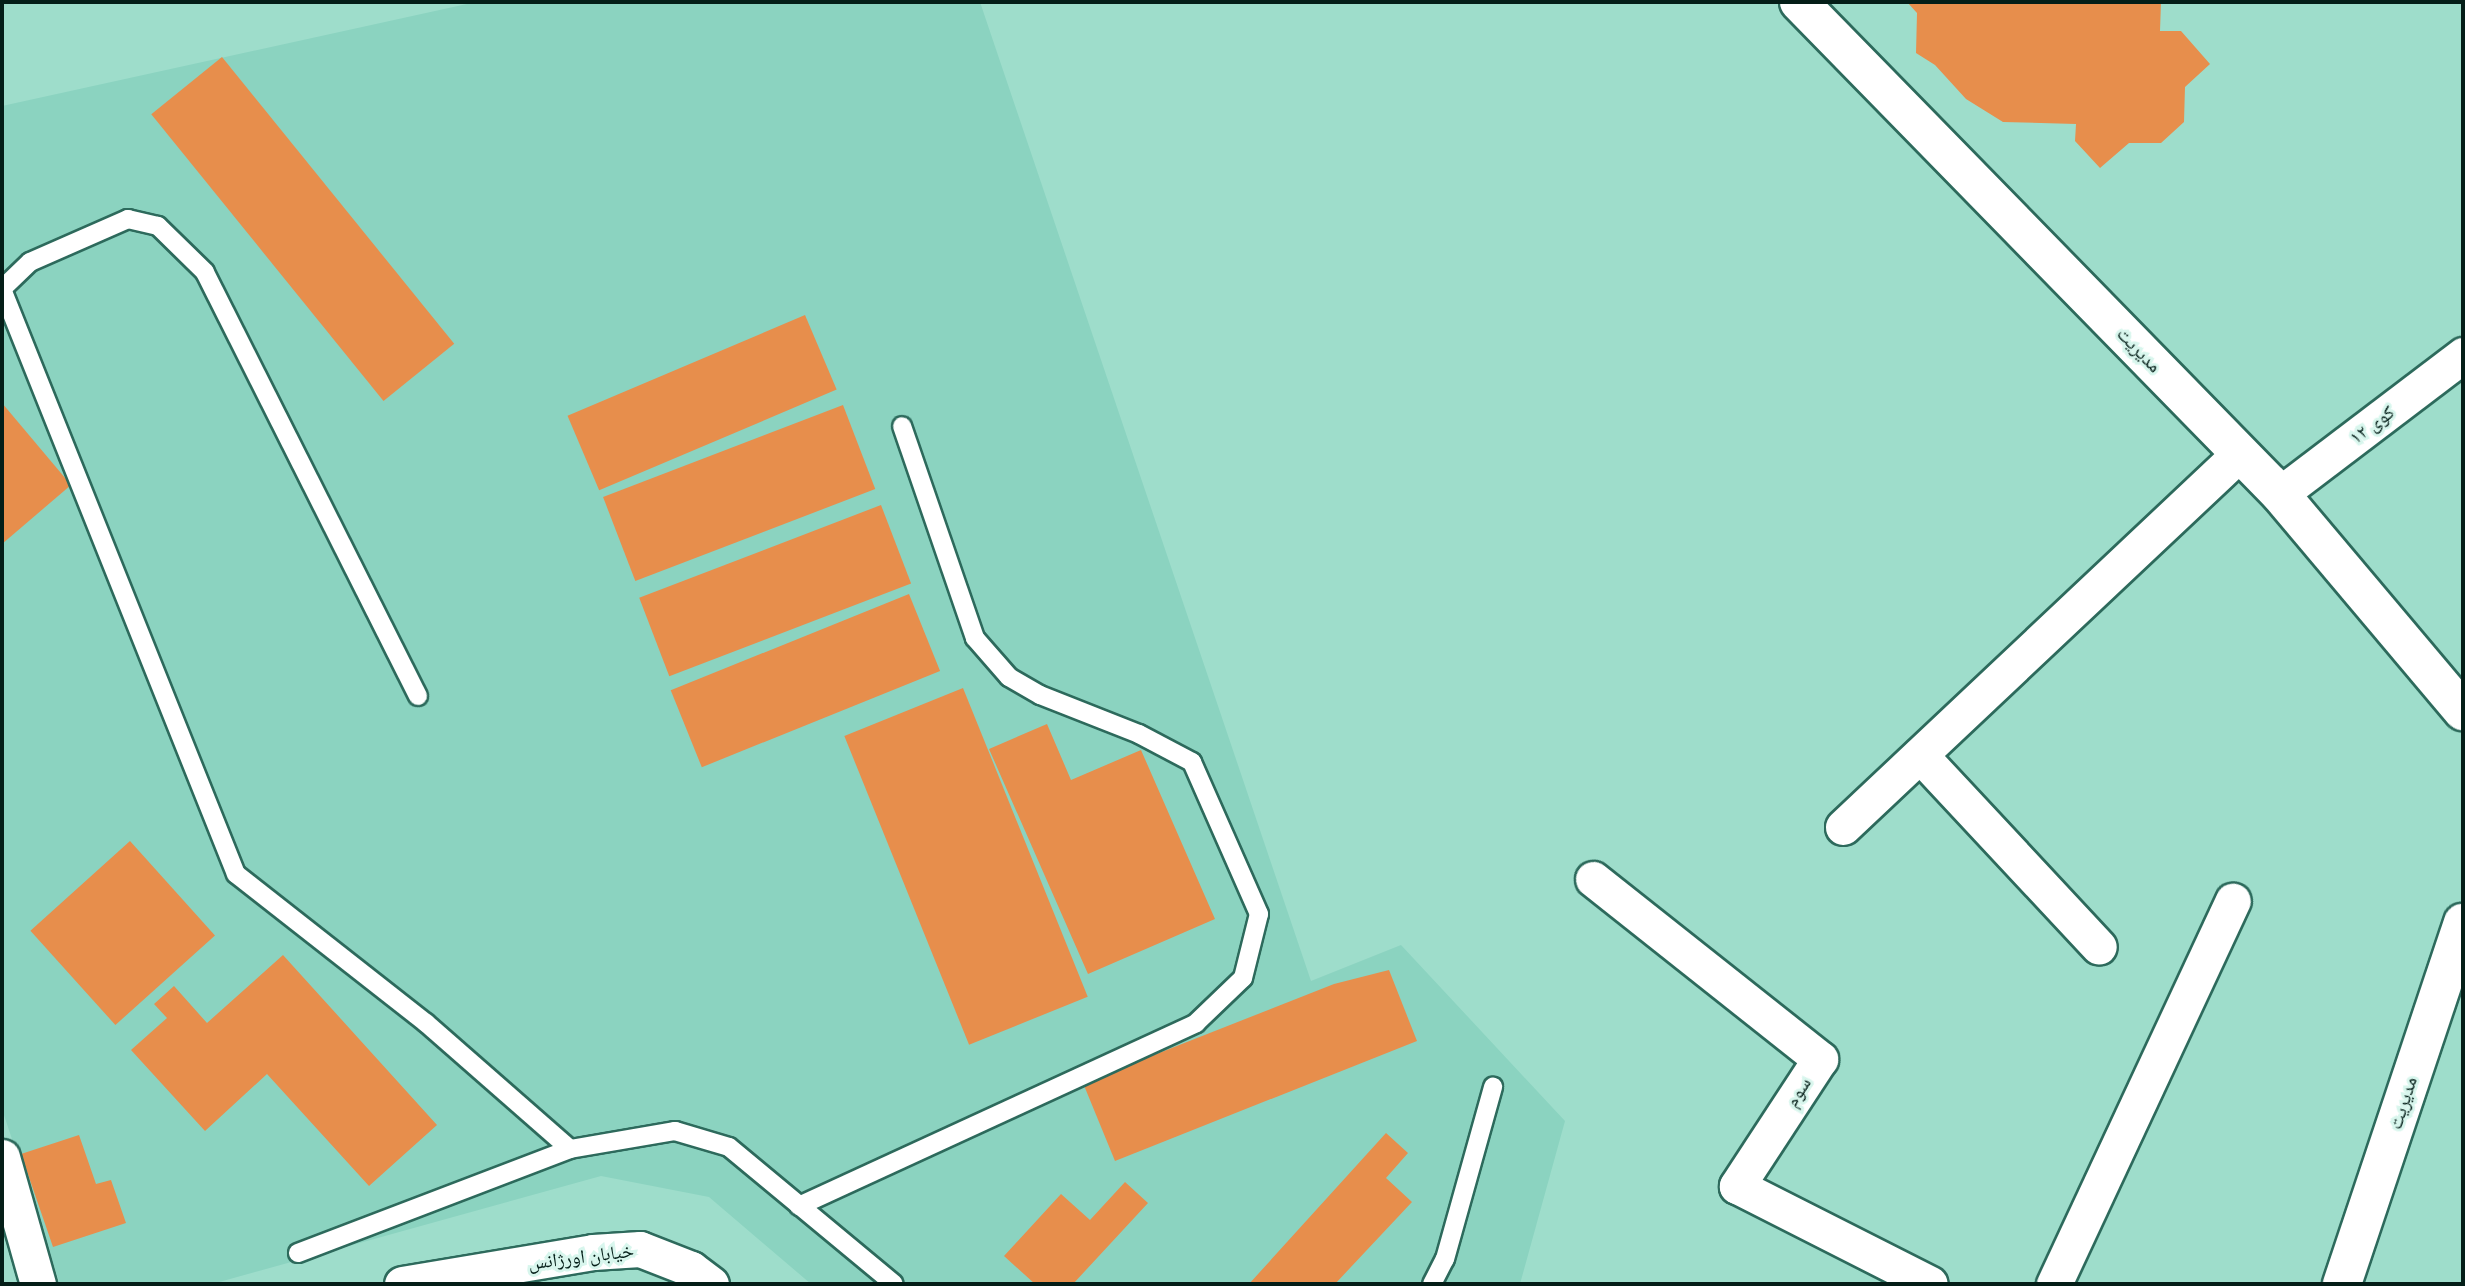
<!DOCTYPE html>
<html>
<head>
<meta charset="utf-8">
<style>
  body { margin:0 }
  #map { position:relative; width:2465px; height:1286px; overflow:hidden; background:#9eddcb; font-family:"Fira Sans Condensed","Noto Naskh Arabic",sans-serif }
  div>[style] { position:absolute }
  [style*='--x'] { left:calc(var(--x)*1px); top:calc(var(--y)*1px); width:calc(var(--w)*1px); rotate:calc(var(--a)*1deg) }
  .built>* { inset:0; background:#8bd3c0 }
  .building>* { inset:0; background:#e78e4c; transform-origin:0 0 }
  .roads { filter:drop-shadow(2px 0 #2d6a5c) drop-shadow(-2px 0 #2d6a5c) drop-shadow(0 2px #2d6a5c) drop-shadow(0 -2px #2d6a5c) }
  .lane>* { height:18px; margin:-9px; padding:0 9px; transform-origin:9px; border-radius:9px; background:#fff }
  .street>* { height:35px; margin:-17.5px; padding:0 17.5px; transform-origin:17.5px; border-radius:17.5px; background:#fff }
  .secondary>* { height:38px; margin:-19px; padding:0 19px; transform-origin:19px; border-radius:19px; background:#fff }
  span { translate:-50% -50%; white-space:nowrap; text-align:center; line-height:1.15; -webkit-text-stroke:6px #d8f6ed; paint-order:stroke }
  .street-label { font-size:19px; color:#041e18 }
  .frame { position:absolute; inset:0; border:4px solid #041e18; pointer-events:none }
</style>
</head>
<body>
<div id="map">
  <div class="built">
    <div style="clip-path:polygon(476px 2px,980px 2px,1311px 981px,1401px 945px,1565px 1121px,1520px 1284px,811px 1284px,709px 1197px,601px 1176px,212px 1284px,60px 1284px,2px 1109px,2px 106px)"></div>
  </div>
  <div class="building">
    <div style="clip-path:polygon(1907px 2px,2161px 2px,2160px 31px,2181px 31px,2210px 64px,2185px 87px,2184px 122px,2161px 143px,2129px 143px,2100px 168px,2075px 141px,2076px 124px,2003px 122px,1966px 99px,1935px 65px,1916px 53px,1917px 13px)"></div>
    <div style="left:222px;top:57px;width:369px;height:91px;rotate:51deg"></div>
    <div style="left:805px;top:315px;width:81px;height:258px;rotate:67deg"></div>
    <div style="clip-path:polygon(2px 403px,71px 485px,2px 544px)"></div>
    <div style="left:843px;top:405px;width:90px;height:257px;rotate:69deg"></div>
    <div style="left:881px;top:505px;width:84px;height:259px;rotate:69deg"></div>
    <div style="left:909px;top:594px;width:83px;height:257px;rotate:68deg"></div>
    <div style="left:963px;top:688px;width:333px;height:128px;rotate:68deg"></div>
    <div style="clip-path:polygon(1047px 724px,1071px 780px,1141px 750px,1215px 919px,1088px 974px,989px 749px)"></div>
    <div style="left:130px;top:841px;width:127px;height:134px;rotate:48deg"></div>
    <div style="clip-path:polygon(283px 955px,437px 1125px,369px 1186px,267px 1074px,205px 1131px,131px 1050px,167px 1018px,154px 1004px,174px 986px,207px 1023px)"></div>
    <div style="clip-path:polygon(1389px 970px,1417px 1041px,1115px 1161px,1083px 1083px,1334px 984px)"></div>
    <div style="clip-path:polygon(1386px 1133px,1408px 1153px,1386px 1178px,1412px 1202px,1335px 1284px,1249px 1284px)"></div>
    <div style="clip-path:polygon(79px 1135px,96px 1184px,111px 1180px,126px 1223px,53px 1247px,21px 1154px)"></div>
    <div style="clip-path:polygon(1125px 1182px,1148px 1203px,1073px 1284px,1035px 1284px,1004px 1256px,1061px 1194px,1090px 1220px)"></div>
  </div>
  <div class="roads">
    <div class="lane">
      <div style="--x:418;--y:696;--w:474;--a:-116.7"></div>
      <div style="--x:205;--y:272;--w:66;--a:-135.6"></div>
      <div style="--x:158;--y:226;--w:31;--a:-167"></div>
      <div style="--x:128;--y:219;--w:107;--a:156.3"></div>
      <div style="--x:30;--y:262;--w:39;--a:136"></div>
      <div style="--x:2;--y:289;--w:630;--a:68.2"></div>
      <div style="--x:236;--y:874;--w:241;--a:38.1"></div>
      <div style="--x:426;--y:1023;--w:191;--a:41.2"></div>
      <div style="--x:799;--y:1206;--w:437;--a:-24.7"></div>
      <div style="--x:1196;--y:1023;--w:65;--a:-43.8"></div>
      <div style="--x:1243;--y:978;--w:66;--a:-76"></div>
      <div style="--x:1259;--y:914;--w:166;--a:-113.8"></div>
      <div style="--x:1192;--y:762;--w:60;--a:-152.2"></div>
      <div style="--x:1139;--y:734;--w:106;--a:-158.5"></div>
      <div style="--x:1040;--y:695;--w:36;--a:-150"></div>
      <div style="--x:1009;--y:677;--w:52;--a:-131.1"></div>
      <div style="--x:975;--y:638;--w:224;--a:-109"></div>
      <div style="--x:298;--y:1253;--w:291;--a:-20.9"></div>
      <div style="--x:570;--y:1149;--w:107;--a:-9.7"></div>
      <div style="--x:675;--y:1131;--w:56;--a:16.5"></div>
      <div style="--x:729;--y:1147;--w:214;--a:39.7"></div>
      <div style="--x:1432;--y:1284;--w:28;--a:-63"></div>
      <div style="--x:1445;--y:1259;--w:179;--a:-74.4"></div>
    </div>
    <div class="street">
      <div style="--x:2280;--y:494;--w:230;--a:-37.2"></div>
      <div style="--x:1920;--y:755;--w:262;--a:47"></div>
      <div style="--x:1843;--y:827;--w:545;--a:-43.29"></div>
      <div style="--x:1593;--y:879;--w:290;--a:38.4"></div>
      <div style="--x:1820;--y:1059;--w:152;--a:123.2"></div>
      <div style="--x:1737;--y:1186;--w:216;--a:26.9"></div>
      <div style="--x:2;--y:1157;--w:132;--a:74.2"></div>
      <div style="--x:402;--y:1284;--w:194;--a:-9.5"></div>
      <div style="--x:593;--y:1252;--w:47;--a:-3.7"></div>
      <div style="--x:640;--y:1249;--w:55;--a:21.4"></div>
      <div style="--x:691;--y:1269;--w:25;--a:37"></div>
      <div style="--x:2054;--y:1284;--w:423;--a:-65"></div>
    </div>
    <div class="secondary">
      <div style="--x:1799;--y:2;--w:688;--a:45.65"></div>
      <div style="--x:2280;--y:494;--w:284;--a:49.9"></div>
      <div style="--x:2342;--y:1284;--w:381;--a:-71.5"></div>
    </div>
  </div>
  <div class="street-label">
    <span style="left:2139px;top:350px;rotate:46deg">مدیریت</span>
    <span style="left:2372px;top:425px;rotate:-37deg">کوی ۱۲</span>
    <span style="left:1798px;top:1092px;rotate:-57deg">سوم</span>
    <span style="left:2403px;top:1103px;rotate:-72deg">مدیریت</span>
    <span style="left:581px;top:1257px;rotate:-7deg">خیابان اورژانس</span>
  </div>
  <div class="frame"></div>
</div>
</body>
</html>
